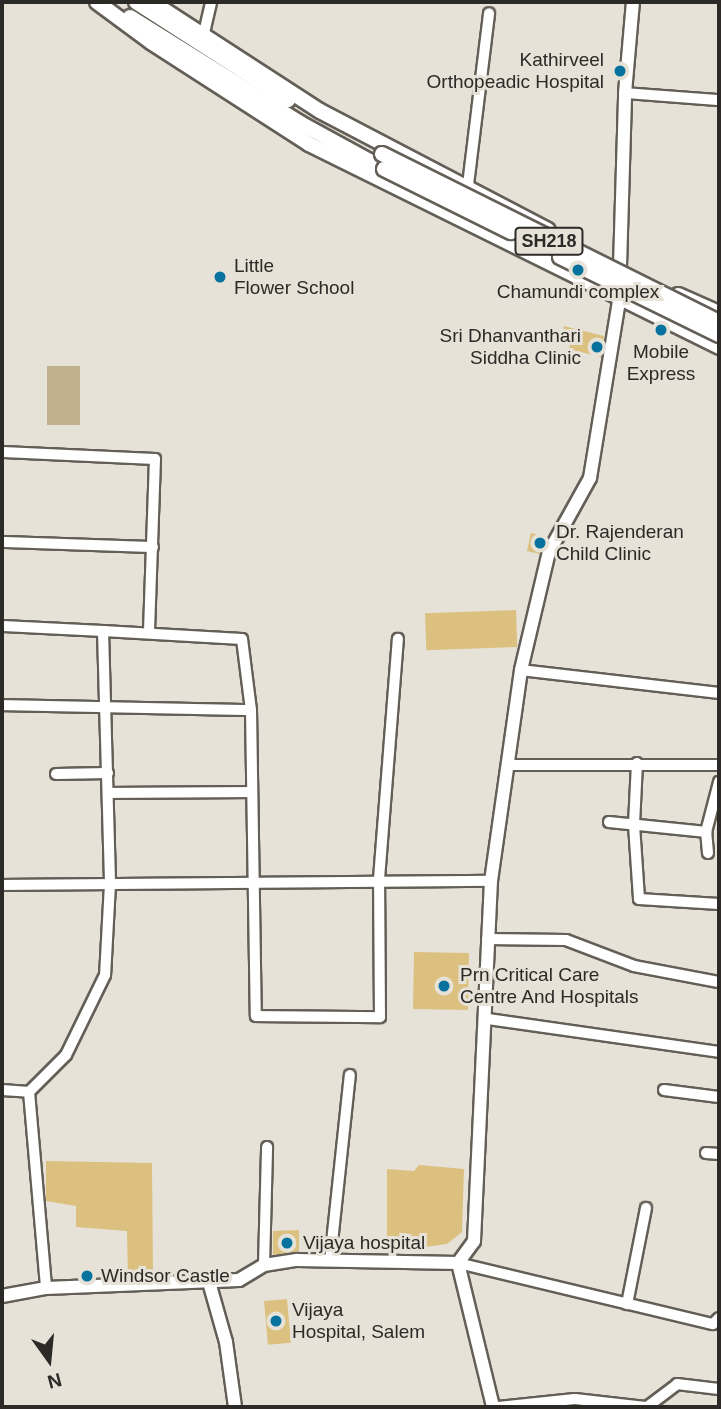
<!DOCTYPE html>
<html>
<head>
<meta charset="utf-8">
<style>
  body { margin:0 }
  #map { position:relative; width:721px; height:1409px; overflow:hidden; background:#e6e2d8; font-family:Arial,sans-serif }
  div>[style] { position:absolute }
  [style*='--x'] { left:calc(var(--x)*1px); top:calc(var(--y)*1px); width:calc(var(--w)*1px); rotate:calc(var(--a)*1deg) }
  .green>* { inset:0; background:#c1b18c; transform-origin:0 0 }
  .building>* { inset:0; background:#dcc07f; transform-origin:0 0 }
  .roads { filter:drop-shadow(2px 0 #635f57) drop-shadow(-2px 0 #635f57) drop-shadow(0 2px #635f57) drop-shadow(0 -2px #635f57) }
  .minor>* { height:10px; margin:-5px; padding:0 5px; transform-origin:5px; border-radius:5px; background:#fff }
  .tertiary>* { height:12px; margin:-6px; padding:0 6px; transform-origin:6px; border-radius:6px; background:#fff }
  .primary>* { height:14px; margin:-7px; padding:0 7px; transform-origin:7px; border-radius:7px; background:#fff }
  .bridges { filter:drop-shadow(2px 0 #635f57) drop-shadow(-2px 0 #635f57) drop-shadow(0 2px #635f57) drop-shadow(0 -2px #635f57) }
  .primary-bridge>* { height:14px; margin:-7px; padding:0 7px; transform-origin:7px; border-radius:7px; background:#fff }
  .dots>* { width:19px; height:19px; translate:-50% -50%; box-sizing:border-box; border:4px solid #e6e2d8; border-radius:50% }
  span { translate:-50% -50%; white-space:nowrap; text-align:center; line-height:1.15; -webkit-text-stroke:6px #e6e2d8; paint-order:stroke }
  .shield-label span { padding:2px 5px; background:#e6e2d8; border:2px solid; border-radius:5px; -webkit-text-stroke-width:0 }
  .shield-label { font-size:18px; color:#2c2a27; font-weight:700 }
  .poi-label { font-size:19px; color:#2c2a27 }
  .right { translate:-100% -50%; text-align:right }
  .left { translate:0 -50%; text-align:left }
  .frame { position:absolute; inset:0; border:4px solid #2c2a27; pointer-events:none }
  .north { position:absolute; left:14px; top:1325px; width:70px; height:70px; -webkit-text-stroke:5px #e6e2d8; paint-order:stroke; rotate:165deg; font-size:19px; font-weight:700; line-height:28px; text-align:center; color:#2c2a27 }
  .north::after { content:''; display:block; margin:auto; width:24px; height:32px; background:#2c2a27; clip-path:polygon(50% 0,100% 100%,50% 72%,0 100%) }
</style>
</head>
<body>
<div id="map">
  <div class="green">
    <div style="left:47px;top:366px;width:33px;height:59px"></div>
  </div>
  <div class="building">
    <div style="clip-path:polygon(564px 326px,604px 336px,601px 357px,569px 349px,571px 341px,561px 339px)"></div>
    <div style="clip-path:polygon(531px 533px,547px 537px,540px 554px,527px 551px)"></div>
    <div style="left:516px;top:610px;width:37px;height:91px;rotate:88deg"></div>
    <div style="left:414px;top:952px;width:55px;height:57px;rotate:1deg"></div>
    <div style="clip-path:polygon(46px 1161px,152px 1163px,153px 1275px,128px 1276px,127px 1231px,76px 1227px,76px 1206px,46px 1201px)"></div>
    <div style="clip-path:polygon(419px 1165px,464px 1169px,462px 1232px,447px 1244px,387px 1252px,387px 1169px,414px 1171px)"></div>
    <div style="clip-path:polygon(299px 1230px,299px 1251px,273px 1255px,273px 1231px)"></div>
    <div style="left:287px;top:1299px;width:44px;height:23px;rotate:85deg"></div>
  </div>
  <div class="roads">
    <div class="minor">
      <div style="--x:204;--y:33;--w:32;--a:-77"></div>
      <div style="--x:625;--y:93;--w:94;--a:4.3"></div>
      <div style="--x:468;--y:185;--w:173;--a:-83"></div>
      <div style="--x:2;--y:452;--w:153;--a:2.6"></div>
      <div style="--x:155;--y:459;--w:174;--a:92"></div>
      <div style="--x:2;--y:542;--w:151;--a:1.9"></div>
      <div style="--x:2;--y:626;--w:101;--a:2.8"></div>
      <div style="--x:103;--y:631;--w:253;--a:88.4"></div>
      <div style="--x:110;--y:884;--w:91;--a:93.1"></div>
      <div style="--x:105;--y:975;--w:89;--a:116"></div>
      <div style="--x:66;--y:1055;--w:52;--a:135"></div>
      <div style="--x:29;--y:1092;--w:197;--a:85"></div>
      <div style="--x:103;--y:631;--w:139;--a:3.3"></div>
      <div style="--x:242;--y:639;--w:72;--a:82.8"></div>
      <div style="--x:251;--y:710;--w:306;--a:89.1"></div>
      <div style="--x:256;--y:1016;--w:124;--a:0.5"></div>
      <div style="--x:380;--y:1017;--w:138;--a:-90.4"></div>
      <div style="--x:379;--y:879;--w:241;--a:-85.5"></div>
      <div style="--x:521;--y:670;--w:199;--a:6.6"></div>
      <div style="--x:2;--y:705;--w:249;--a:1.2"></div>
      <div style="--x:637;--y:763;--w:62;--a:92.8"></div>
      <div style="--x:634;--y:825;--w:74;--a:86.1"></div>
      <div style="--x:639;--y:899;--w:80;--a:3.6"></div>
      <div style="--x:509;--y:765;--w:210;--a:0"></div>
      <div style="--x:56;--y:774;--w:52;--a:-1.1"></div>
      <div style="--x:108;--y:793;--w:144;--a:-0.4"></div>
      <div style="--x:609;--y:822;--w:98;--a:5.9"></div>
      <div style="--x:708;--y:853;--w:21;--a:-95"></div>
      <div style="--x:706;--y:832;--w:52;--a:-75.4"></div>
      <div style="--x:2;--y:885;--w:489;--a:-0.5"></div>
      <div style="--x:487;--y:939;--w:79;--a:0.7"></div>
      <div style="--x:566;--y:940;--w:73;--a:20.9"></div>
      <div style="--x:634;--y:966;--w:86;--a:10.7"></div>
      <div style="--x:488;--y:1019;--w:233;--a:8.1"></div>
      <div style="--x:2;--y:1090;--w:27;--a:4"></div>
      <div style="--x:664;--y:1090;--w:55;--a:7.3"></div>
      <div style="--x:706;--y:1153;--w:13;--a:4"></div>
      <div style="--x:330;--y:1261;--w:187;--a:-83.9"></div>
      <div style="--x:458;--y:1263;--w:262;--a:13.5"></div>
      <div style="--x:713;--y:1324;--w:8;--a:-45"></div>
      <div style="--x:264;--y:1265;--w:118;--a:-88.5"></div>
      <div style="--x:627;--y:1304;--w:98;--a:-78.8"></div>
      <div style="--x:498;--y:1407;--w:77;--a:-5.9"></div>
      <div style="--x:575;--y:1399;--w:71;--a:6.4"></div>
      <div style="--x:647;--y:1407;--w:38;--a:-37"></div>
      <div style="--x:677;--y:1384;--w:42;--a:6.8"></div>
    </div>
    <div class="tertiary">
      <div style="--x:458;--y:1263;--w:148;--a:76.3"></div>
      <div style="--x:209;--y:1282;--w:62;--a:74.2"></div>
      <div style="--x:226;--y:1342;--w:66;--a:82.1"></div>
      <div style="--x:2;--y:1296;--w:45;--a:-10.3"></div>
      <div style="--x:46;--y:1288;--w:193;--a:-2.4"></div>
      <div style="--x:239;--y:1280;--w:29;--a:-31"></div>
      <div style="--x:264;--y:1265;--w:33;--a:-9"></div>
      <div style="--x:297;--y:1260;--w:161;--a:1.1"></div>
      <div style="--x:458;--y:1263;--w:27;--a:-54"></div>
      <div style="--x:474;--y:1241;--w:360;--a:-87.3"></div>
      <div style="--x:491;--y:881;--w:213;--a:-81.9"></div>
      <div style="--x:521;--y:670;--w:121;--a:-76.7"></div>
      <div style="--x:549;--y:552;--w:85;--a:-61"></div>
      <div style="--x:590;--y:478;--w:180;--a:-80.7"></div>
      <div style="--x:619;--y:300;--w:207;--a:-88.3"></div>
      <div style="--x:625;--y:93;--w:91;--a:-85"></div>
    </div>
    <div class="primary">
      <div style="--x:97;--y:2;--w:67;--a:36.5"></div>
      <div style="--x:151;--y:42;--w:188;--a:32.8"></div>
      <div style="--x:309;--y:144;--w:458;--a:26.3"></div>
      <div style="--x:136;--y:2;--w:181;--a:32.8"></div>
      <div style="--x:152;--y:2;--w:200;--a:33"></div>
      <div style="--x:320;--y:111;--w:257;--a:27.6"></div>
      <div style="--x:130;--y:17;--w:200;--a:31.9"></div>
      <div style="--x:300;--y:123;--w:96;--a:28.7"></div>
      <div style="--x:678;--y:295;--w:45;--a:23.7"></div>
    </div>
  </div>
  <div class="bridges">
    <div class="primary-bridge">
      <div style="--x:382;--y:154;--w:377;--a:26.5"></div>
      <div style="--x:384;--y:169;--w:142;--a:26.4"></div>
      <div style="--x:560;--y:257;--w:177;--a:26.1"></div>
    </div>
  </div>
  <div class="dots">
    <div style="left:620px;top:71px;background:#08729e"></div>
    <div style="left:578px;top:270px;background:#08729e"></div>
    <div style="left:220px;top:277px;background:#08729e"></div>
    <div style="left:661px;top:330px;background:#08729e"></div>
    <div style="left:597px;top:347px;background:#08729e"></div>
    <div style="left:540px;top:543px;background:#08729e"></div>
    <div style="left:444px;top:986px;background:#08729e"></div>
    <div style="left:287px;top:1243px;background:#08729e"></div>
    <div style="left:87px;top:1276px;background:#08729e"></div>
    <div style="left:276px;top:1321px;background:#08729e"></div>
  </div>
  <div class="shield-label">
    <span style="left:549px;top:241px">SH218</span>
  </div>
  <div class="poi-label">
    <span class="right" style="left:604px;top:71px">Kathirveel<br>Orthopeadic Hospital</span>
    <span class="left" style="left:234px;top:277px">Little<br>Flower School</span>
    <span style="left:578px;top:292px">Chamundi complex</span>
    <span class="right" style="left:581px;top:347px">Sri Dhanvanthari<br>Siddha Clinic</span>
    <span style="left:661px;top:363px">Mobile<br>Express</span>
    <span class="left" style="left:556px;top:543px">Dr. Rajenderan<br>Child Clinic</span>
    <span class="left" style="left:460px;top:986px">Prn Critical Care<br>Centre And Hospitals</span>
    <span class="left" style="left:303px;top:1243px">Vijaya hospital</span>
    <span class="left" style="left:101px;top:1276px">Windsor Castle</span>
    <span class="left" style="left:292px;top:1321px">Vijaya<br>Hospital, Salem</span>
  </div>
  <div class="frame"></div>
  <div class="north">N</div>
</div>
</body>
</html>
